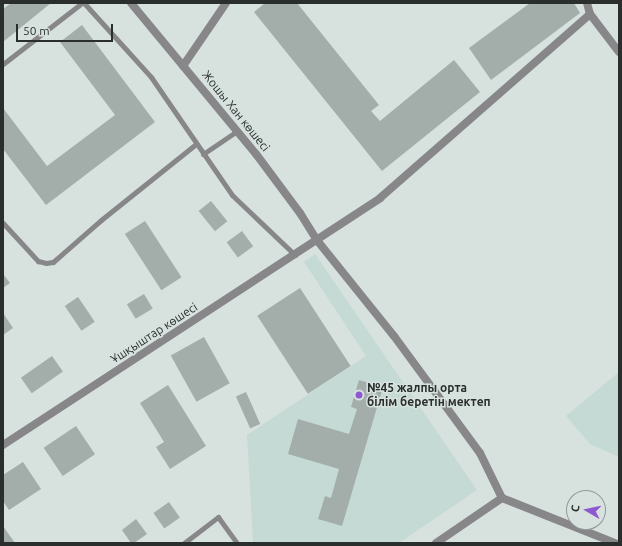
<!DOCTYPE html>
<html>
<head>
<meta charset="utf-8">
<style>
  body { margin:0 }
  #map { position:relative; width:622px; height:546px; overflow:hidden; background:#d7e2df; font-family:Ubuntu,sans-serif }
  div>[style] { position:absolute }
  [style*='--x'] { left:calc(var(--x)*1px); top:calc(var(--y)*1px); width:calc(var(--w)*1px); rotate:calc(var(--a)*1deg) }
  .built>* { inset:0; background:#c5dad4 }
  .building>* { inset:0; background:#a3aeab; transform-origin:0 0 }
  .lane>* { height:5px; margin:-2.5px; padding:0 2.5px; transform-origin:2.5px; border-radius:2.5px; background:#878689 }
  .street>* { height:8px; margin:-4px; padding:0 4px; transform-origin:4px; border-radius:4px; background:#878689 }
  .dots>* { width:11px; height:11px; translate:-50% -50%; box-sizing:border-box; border:2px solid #d7e2df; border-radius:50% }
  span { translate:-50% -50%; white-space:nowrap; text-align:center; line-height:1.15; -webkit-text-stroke:3px #d7e2df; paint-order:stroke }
  .street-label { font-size:12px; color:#2a2e2d }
  .poi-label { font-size:12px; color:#2a2e2d; font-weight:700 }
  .left { translate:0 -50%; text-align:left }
  .frame { position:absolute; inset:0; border:4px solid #2a2e2d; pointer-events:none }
  .north { position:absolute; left:566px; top:490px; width:40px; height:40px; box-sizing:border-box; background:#d7e2df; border:1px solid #929a98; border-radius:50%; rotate:279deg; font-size:11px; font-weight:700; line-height:16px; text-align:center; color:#2a2e2d }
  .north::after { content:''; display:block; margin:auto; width:14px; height:18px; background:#8e58d0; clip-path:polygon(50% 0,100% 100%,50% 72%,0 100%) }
  .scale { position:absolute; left:16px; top:24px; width:97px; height:18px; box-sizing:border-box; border:2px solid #2a2e2d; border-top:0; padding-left:5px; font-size:12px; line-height:14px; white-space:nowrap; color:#2a2e2d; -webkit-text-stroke:3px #d7e2df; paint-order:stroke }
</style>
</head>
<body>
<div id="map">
  <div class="built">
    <div style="clip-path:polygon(315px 254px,477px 490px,399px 543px,253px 543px,247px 435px,366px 356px,304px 262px)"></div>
    <div style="clip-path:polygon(619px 372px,619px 457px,590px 444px,566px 416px)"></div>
  </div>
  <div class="building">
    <div style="clip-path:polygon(11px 3px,51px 3px,3px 42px,3px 9px)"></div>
    <div style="clip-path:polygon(265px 3px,297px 3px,379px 105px,371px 111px,380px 121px,454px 60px,480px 92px,382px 171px,254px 12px)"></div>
    <div style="clip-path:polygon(530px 3px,574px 3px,580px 13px,491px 80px,469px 48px)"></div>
    <div style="clip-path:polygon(82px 25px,155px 122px,46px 205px,3px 149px,3px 108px,47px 166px,115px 115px,60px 42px)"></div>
    <div style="left:211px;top:201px;width:26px;height:16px;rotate:51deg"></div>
    <div style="left:145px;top:221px;width:67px;height:24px;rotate:57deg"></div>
    <div style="left:242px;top:231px;width:19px;height:19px;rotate:54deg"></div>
    <div style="clip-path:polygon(3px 274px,10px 283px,3px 288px)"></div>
    <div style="left:300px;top:288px;width:93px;height:51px;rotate:57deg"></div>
    <div style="left:144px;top:294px;width:17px;height:20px;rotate:59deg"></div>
    <div style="left:78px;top:297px;width:30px;height:16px;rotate:56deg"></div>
    <div style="clip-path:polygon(3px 313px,13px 328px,3px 335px)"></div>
    <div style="left:204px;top:337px;width:53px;height:38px;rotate:61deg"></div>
    <div style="left:52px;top:356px;width:19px;height:38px;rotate:55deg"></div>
    <div style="clip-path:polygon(359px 380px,383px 387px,342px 526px,318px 519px,325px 496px,331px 498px,339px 469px,288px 454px,298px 419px,349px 434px,357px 409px,351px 407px)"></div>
    <div style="clip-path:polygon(168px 385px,206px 446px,170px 469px,156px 447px,164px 442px,140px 403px)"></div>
    <div style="left:246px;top:392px;width:35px;height:11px;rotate:66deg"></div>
    <div style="left:76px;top:426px;width:34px;height:39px;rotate:56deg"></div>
    <div style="clip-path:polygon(23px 462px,41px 489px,9px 510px,3px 501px,3px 475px)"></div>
    <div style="left:169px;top:502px;width:19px;height:19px;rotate:55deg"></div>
    <div style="clip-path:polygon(136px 519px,147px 534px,134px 543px,131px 543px,122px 530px)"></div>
    <div style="clip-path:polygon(3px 526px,15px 543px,3px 543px)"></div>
  </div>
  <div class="lane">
    <div style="--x:84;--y:3;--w:100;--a:47.8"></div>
    <div style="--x:151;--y:77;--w:143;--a:55.5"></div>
    <div style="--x:232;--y:195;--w:87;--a:43.6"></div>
    <div style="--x:3;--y:64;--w:100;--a:-37.7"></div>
    <div style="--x:203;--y:154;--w:41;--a:-34.1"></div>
    <div style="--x:3;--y:223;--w:52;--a:47.4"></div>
    <div style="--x:38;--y:261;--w:8;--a:14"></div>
    <div style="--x:46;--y:263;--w:7;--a:-8"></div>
    <div style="--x:53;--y:262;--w:64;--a:-41.2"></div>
    <div style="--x:101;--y:220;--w:122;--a:-38.7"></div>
    <div style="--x:184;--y:543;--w:43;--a:-37.4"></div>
    <div style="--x:218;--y:517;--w:32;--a:54"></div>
  </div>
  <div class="street">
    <div style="--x:131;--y:3;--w:196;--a:50.4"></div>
    <div style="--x:256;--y:154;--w:74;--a:53.3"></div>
    <div style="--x:300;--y:213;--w:31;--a:58"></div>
    <div style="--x:316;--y:239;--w:124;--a:51.2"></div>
    <div style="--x:394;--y:336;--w:145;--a:53.7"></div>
    <div style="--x:480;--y:453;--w:50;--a:63.9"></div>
    <div style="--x:587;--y:3;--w:11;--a:75"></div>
    <div style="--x:590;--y:14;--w:48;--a:52.7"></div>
    <div style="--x:183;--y:66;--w:76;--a:-55.7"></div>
    <div style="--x:3;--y:445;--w:451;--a:-33.2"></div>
    <div style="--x:380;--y:198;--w:279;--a:-41.2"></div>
    <div style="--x:502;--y:498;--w:122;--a:21.7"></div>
    <div style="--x:436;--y:543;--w:80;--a:-34.3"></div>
  </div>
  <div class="dots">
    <div style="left:359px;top:395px;background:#8e58d0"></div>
  </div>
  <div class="street-label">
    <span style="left:236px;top:111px;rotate:51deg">Жошы Хан көшесі</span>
    <span style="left:154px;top:333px;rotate:-33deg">Ұшқыштар көшесі</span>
  </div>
  <div class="poi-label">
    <span class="left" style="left:367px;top:395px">№45 жалпы орта<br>білім беретін мектеп</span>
  </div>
  <div class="frame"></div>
  <div class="north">С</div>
  <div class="scale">50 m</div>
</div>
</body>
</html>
